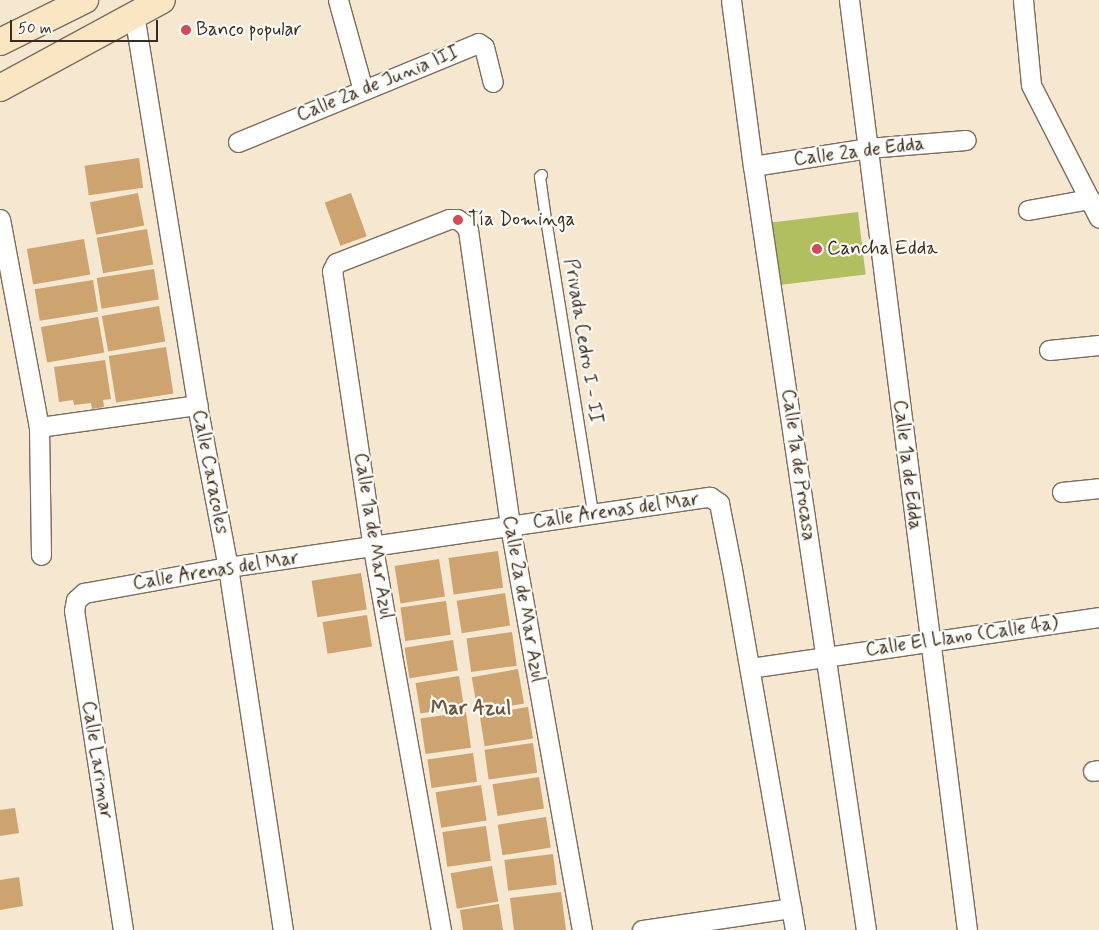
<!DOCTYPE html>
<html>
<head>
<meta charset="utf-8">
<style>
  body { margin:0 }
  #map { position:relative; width:1099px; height:930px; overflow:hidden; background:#f6e7d1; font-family:Mynerve,sans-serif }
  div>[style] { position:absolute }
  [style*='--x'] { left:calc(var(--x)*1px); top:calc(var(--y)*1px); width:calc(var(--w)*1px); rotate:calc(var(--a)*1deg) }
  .green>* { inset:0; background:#b2bf61; transform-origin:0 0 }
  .building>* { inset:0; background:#cda370; transform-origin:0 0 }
  .roads { filter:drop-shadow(1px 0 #7c6c5d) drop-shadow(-1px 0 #7c6c5d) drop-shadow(0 1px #7c6c5d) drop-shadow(0 -1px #7c6c5d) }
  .service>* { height:10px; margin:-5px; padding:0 5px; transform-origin:5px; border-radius:5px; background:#fff }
  .minor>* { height:19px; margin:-9.5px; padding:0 9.5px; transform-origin:9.5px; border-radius:9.5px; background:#fff }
  .secondary>* { height:26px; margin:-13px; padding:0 13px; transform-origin:13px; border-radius:13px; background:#fbe6c4 }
  .dots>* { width:14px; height:14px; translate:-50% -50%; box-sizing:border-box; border:2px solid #fdfcf7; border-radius:50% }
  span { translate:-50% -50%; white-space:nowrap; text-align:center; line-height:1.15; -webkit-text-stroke:4.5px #fdfcf7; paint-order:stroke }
  .poi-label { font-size:19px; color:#3b2a1e }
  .left { translate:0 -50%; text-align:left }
  .street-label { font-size:19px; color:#3b2a1e }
  .neighbourhood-label { font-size:20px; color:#6e543b; font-weight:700 }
  .scale { position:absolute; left:10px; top:20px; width:148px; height:22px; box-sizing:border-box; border:2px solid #3b2a1e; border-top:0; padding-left:6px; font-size:15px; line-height:18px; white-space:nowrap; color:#3b2a1e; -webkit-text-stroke:4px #fdfcf7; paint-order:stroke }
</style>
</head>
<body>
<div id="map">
  <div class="green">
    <div style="left:858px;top:212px;width:63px;height:91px;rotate:83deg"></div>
  </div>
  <div class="building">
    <div style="left:139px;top:158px;width:30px;height:55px;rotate:82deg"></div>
    <div style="left:138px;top:193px;width:33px;height:49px;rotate:79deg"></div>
    <div style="left:351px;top:193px;width:46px;height:28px;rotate:70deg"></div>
    <div style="left:147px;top:229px;width:36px;height:51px;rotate:80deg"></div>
    <div style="left:84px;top:239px;width:36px;height:58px;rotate:80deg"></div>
    <div style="left:154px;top:269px;width:31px;height:58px;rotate:81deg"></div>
    <div style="left:93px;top:280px;width:32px;height:59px;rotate:81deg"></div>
    <div style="left:159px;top:306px;width:36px;height:58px;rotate:80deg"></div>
    <div style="left:98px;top:317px;width:36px;height:58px;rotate:80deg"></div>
    <div style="left:166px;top:347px;width:47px;height:58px;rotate:81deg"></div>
    <div style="clip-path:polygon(105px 360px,111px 399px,103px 400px,104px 407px,92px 409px,91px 403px,74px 405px,73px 400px,59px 402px,54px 367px)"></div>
    <div style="left:498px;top:551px;width:37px;height:50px;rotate:82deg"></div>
    <div style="left:439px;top:559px;width:38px;height:45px;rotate:81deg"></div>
    <div style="left:361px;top:573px;width:37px;height:50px;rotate:81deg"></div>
    <div style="left:505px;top:593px;width:33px;height:49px;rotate:81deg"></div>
    <div style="left:446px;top:601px;width:34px;height:46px;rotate:82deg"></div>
    <div style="left:367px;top:615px;width:32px;height:45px;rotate:81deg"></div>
    <div style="left:512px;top:632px;width:34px;height:46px;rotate:82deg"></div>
    <div style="left:453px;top:640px;width:31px;height:49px;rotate:81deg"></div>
    <div style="left:518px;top:669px;width:35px;height:47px;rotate:80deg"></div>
    <div style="left:459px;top:676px;width:31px;height:44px;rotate:81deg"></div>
    <div style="left:528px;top:707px;width:32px;height:49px;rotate:81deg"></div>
    <div style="left:466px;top:712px;width:36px;height:46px;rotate:82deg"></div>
    <div style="left:533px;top:743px;width:30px;height:49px;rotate:82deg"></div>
    <div style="left:473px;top:753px;width:29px;height:46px;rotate:82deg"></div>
    <div style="left:539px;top:777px;width:32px;height:47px;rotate:81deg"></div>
    <div style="left:481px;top:785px;width:36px;height:46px;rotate:81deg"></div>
    <div style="clip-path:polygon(15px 808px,19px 833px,0 836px,0 810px)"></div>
    <div style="left:546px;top:817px;width:31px;height:49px;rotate:81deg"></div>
    <div style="left:486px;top:826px;width:35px;height:44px;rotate:82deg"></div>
    <div style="left:553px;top:854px;width:31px;height:49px;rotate:83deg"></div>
    <div style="left:492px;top:866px;width:36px;height:42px;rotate:80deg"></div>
    <div style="clip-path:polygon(19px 877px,23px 906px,0 910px,0 880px)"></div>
    <div style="clip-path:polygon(561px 892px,566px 930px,514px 930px,510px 898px)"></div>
    <div style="clip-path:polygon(499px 904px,503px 930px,463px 930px,460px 910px)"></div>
  </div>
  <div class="roads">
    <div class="service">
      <div style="--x:542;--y:175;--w:3;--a:135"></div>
      <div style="--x:540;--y:177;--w:42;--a:81.9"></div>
      <div style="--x:546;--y:219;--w:298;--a:80.9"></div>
    </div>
    <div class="minor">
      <div style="--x:338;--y:0;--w:93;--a:74.5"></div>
      <div style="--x:731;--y:0;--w:167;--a:82.5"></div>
      <div style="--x:753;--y:166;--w:772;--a:81.59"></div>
      <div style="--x:849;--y:0;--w:937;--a:82.77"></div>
      <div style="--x:1023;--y:0;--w:85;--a:84.6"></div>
      <div style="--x:1031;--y:85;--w:149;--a:62.9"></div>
      <div style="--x:134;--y:14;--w:396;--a:80.8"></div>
      <div style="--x:197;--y:405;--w:165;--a:79.2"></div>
      <div style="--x:228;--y:567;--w:367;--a:81.4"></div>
      <div style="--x:238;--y:142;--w:260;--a:-22.4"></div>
      <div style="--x:478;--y:43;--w:7;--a:34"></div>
      <div style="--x:484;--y:47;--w:36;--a:76"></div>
      <div style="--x:753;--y:166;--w:116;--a:-8.9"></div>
      <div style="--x:868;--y:148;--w:98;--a:-4.7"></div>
      <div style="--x:1028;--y:210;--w:63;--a:-10.1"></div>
      <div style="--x:0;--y:219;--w:212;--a:79.4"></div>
      <div style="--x:39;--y:427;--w:128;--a:89.1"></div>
      <div style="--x:1049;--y:350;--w:50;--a:-5.7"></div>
      <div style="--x:39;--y:427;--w:160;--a:-7.9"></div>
      <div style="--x:1062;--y:492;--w:37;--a:-6"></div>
      <div style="--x:750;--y:668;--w:353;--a:-8.3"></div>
      <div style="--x:1093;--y:771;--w:6;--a:-9"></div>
      <div style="--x:123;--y:930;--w:323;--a:-98.7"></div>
      <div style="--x:74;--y:611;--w:11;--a:-80"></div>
      <div style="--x:76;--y:600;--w:11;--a:-41"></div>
      <div style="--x:84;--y:593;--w:146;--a:-10.2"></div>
      <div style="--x:228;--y:567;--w:487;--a:-8.3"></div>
      <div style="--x:710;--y:497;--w:11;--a:34"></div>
      <div style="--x:719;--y:503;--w:67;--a:78.9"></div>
      <div style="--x:732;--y:569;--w:366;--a:80.1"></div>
      <div style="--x:441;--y:930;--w:388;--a:-100.1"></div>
      <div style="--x:373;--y:548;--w:280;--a:-98.4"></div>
      <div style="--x:332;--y:271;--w:9;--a:-63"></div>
      <div style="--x:336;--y:263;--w:121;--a:-21.3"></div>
      <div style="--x:449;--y:219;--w:8;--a:0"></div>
      <div style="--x:457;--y:219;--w:9;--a:36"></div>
      <div style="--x:464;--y:224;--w:7;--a:56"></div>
      <div style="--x:468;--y:230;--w:299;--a:81.9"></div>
      <div style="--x:510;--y:526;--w:410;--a:79.9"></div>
      <div style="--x:642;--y:930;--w:151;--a:-8.4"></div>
    </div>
    <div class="secondary">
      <div style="--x:0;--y:42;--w:95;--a:-26.3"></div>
      <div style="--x:0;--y:88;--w:184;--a:-28.5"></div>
    </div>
  </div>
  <div class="dots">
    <div style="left:186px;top:30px;background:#d1495b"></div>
    <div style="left:458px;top:220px;background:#d1495b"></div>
    <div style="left:817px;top:249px;background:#d1495b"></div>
  </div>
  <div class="poi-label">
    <span class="left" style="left:196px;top:30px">Banco popular</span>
    <span class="left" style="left:468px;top:220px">Tía Dominga</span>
    <span class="left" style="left:827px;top:249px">Cancha Edda</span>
  </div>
  <div class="street-label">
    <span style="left:378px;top:84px;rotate:-22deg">Calle 2a de Junia III</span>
    <span style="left:859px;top:152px;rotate:-7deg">Calle 2a de Edda</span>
    <span style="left:583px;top:341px;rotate:81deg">Privada Cedro I - II</span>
    <span style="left:798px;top:465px;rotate:82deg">Calle 1a de Procasa</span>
    <span style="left:907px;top:465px;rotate:83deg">Calle 1a de Edda</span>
    <span style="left:210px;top:472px;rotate:79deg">Calle Caracoles</span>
    <span style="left:616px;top:511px;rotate:-8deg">Calle Arenas del Mar</span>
    <span style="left:373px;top:536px;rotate:81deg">Calle 1a de Mar Azul</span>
    <span style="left:216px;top:571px;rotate:-9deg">Calle Arenas del Mar</span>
    <span style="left:523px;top:599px;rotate:80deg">Calle 2a de Mar Azul</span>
    <span style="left:962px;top:637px;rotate:-8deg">Calle El Llano (Calle 4a)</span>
    <span style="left:97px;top:760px;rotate:81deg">Calle Larimar</span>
  </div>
  <div class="neighbourhood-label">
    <span style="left:471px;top:708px">Mar Azul</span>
  </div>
  <div class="scale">50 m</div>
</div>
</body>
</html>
